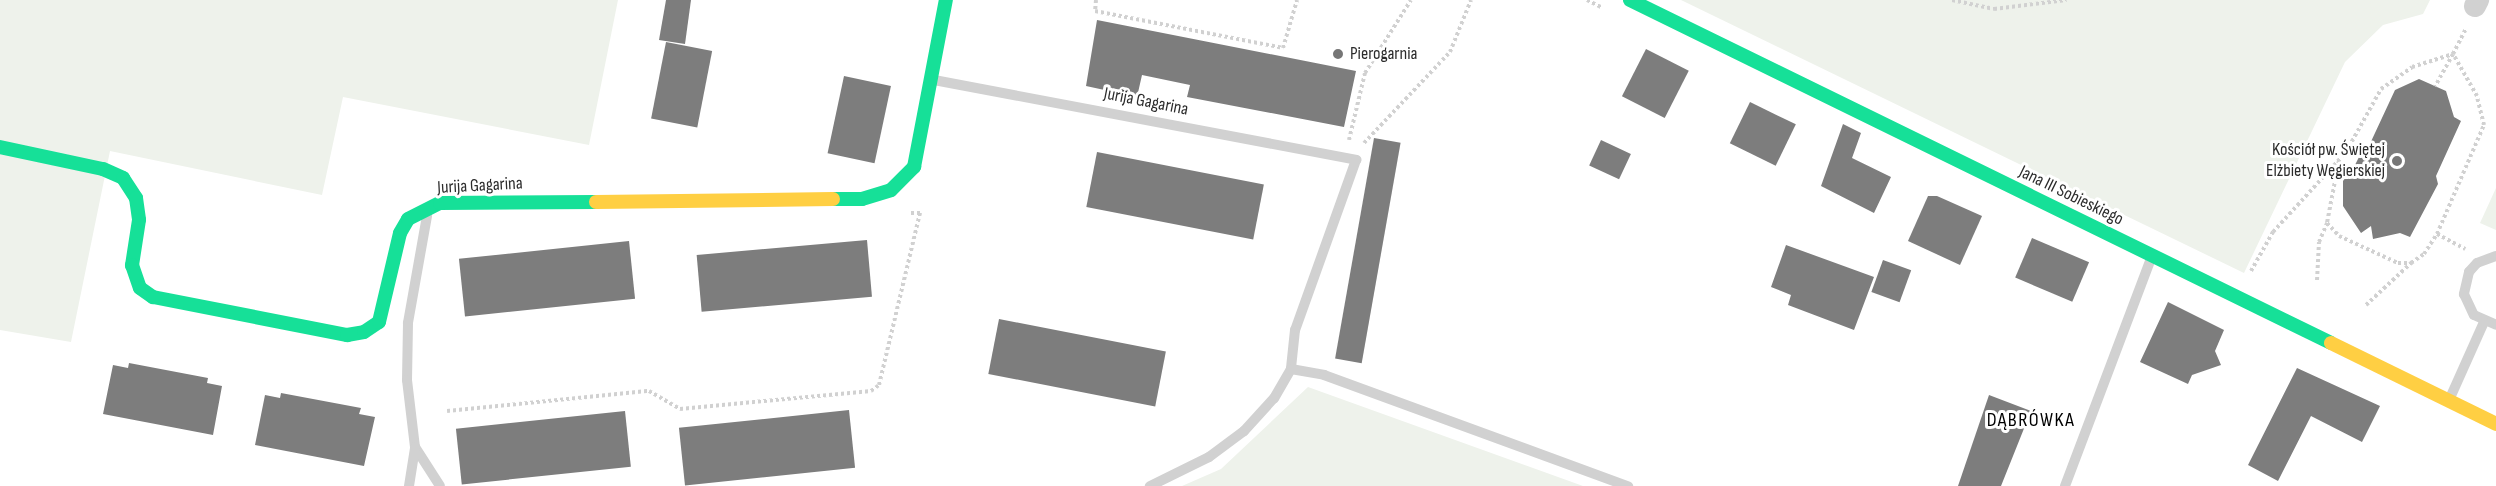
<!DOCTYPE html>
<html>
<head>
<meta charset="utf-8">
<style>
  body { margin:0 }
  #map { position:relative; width:2496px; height:486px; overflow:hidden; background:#fff; font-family:"Sofia Sans Condensed",sans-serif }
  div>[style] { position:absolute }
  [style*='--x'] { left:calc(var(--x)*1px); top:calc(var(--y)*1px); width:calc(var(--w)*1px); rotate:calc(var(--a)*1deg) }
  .green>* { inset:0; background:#eef2eb }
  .building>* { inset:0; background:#7d7d7d; transform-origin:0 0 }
  .path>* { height:4px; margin-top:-2px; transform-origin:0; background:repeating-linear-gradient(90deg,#d1d1d1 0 3px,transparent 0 6px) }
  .lane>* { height:10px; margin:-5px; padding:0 5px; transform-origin:5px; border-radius:5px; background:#d1d1d1 }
  .street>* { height:22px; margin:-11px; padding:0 11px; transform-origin:11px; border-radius:11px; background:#d1d1d1 }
  .fast>* { height:14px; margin:-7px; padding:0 7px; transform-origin:7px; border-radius:7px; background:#16e098 }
  .slow>* { height:14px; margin:-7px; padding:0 7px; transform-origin:7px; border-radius:7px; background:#ffcf43 }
  .dots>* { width:16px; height:16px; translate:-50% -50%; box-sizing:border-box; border:3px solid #fff; border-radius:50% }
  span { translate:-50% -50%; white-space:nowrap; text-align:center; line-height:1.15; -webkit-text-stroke:6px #fff; paint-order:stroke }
  .poi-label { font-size:18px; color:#2c2c2c }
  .left { translate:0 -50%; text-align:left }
  .right { translate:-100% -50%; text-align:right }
  .street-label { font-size:18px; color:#2c2c2c }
  .neighbourhood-label { font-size:20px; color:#000; letter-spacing:1.5px }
</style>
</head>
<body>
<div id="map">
  <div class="green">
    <div style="clip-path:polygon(0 0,618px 0,589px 145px,343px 97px,322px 195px,110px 151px,71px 342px,0 330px)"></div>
    <div style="clip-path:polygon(1681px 0,2430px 0,2423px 14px,2383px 25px,2345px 62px,2244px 273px)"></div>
    <div style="clip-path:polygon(2496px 188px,2496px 230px,2480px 223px)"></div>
    <div style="clip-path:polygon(1308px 387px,1583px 486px,1182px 486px,1221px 469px)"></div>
  </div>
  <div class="building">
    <div style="clip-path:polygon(666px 0,691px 0,685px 44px,659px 40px)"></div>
    <div style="clip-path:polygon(1097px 20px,1356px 71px,1344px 127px,1187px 97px,1190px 85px,1142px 75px,1137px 97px,1086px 86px)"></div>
    <div style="left:666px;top:42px;width:47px;height:78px;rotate:11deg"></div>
    <div style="left:1646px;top:49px;width:48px;height:53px;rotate:27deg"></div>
    <div style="left:844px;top:76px;width:48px;height:79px;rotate:12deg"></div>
    <div style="clip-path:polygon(2419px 79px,2446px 91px,2454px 117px,2461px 121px,2436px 176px,2438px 184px,2410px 237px,2400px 233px,2373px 239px,2371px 226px,2361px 233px,2343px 206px,2343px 179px,2348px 179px,2363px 149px,2368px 148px,2395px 90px)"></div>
    <div style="left:1750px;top:102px;width:51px;height:46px;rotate:26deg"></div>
    <div style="clip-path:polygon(1843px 124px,1861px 133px,1852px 158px,1891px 177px,1874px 213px,1821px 186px)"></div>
    <div style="left:1374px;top:138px;width:27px;height:224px;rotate:10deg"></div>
    <div style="left:1601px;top:140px;width:33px;height:28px;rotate:25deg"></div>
    <div style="left:1097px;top:152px;width:170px;height:56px;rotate:11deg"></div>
    <div style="clip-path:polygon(1928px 196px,1937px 196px,1982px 216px,1960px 265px,1908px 241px)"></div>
    <div style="left:2032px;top:238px;width:62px;height:43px;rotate:23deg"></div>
    <div style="left:867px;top:240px;width:57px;height:171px;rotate:85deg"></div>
    <div style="left:629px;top:241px;width:58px;height:171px;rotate:84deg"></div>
    <div style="clip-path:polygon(1786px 245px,1874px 277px,1854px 330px,1788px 305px,1791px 295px,1771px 287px)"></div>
    <div style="left:1883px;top:260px;width:30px;height:34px;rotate:20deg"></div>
    <div style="clip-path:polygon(2168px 302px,2224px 330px,2215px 351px,2221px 365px,2192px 375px,2188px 384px,2140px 362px)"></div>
    <div style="left:999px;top:319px;width:170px;height:56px;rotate:11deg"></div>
    <div style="clip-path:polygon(129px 363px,208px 378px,207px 383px,222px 386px,213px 435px,103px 414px,113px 365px,128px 368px)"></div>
    <div style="clip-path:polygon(2297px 368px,2380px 406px,2362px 442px,2311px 416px,2278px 481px,2248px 465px)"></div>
    <div style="clip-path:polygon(281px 393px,361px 408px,359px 414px,375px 417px,364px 466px,255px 445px,265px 395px,280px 398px)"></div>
    <div style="clip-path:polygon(1989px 395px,2031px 411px,2001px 486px,1958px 486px)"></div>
    <div style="left:849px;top:410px;width:58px;height:171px;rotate:84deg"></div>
    <div style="left:625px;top:411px;width:56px;height:170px;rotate:84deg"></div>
  </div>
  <div class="path">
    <div style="--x:1096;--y:0;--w:11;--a:95"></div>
    <div style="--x:1095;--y:11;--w:192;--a:11.1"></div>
    <div style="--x:1283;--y:48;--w:50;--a:-73.7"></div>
    <div style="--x:1587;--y:0;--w:16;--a:27"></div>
    <div style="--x:1952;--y:0;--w:43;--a:12.1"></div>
    <div style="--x:1994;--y:9;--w:73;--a:-7.1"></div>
    <div style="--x:1349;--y:140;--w:69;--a:-76.6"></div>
    <div style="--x:1365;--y:73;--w:86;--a:-57.8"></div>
    <div style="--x:1364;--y:143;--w:125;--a:-46.6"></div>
    <div style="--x:1450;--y:52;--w:56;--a:-68"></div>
    <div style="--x:2339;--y:160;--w:64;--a:100.8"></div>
    <div style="--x:2327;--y:223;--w:18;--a:47"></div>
    <div style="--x:2339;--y:236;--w:65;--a:24.6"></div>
    <div style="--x:2398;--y:263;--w:13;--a:0"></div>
    <div style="--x:2411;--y:263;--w:16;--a:-35"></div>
    <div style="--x:2424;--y:254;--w:24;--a:-57"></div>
    <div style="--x:2437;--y:234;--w:119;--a:-66.7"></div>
    <div style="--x:2484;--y:125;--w:30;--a:-104"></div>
    <div style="--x:2477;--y:96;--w:48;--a:-119.7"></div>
    <div style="--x:2453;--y:54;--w:37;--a:119"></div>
    <div style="--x:2437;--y:234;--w:32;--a:28"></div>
    <div style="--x:2251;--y:271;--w:45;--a:-60.6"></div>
    <div style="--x:2273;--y:232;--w:108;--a:-47.6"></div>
    <div style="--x:2346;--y:152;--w:72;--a:-60.9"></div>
    <div style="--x:2381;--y:89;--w:38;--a:-35"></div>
    <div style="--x:2412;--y:67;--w:43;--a:-17.6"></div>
    <div style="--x:2453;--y:54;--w:28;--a:-63"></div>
    <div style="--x:2317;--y:280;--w:38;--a:-87"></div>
    <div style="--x:2319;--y:242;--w:21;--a:-67"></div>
    <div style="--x:2366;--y:305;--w:62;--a:-43"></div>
    <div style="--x:447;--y:411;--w:203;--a:-5.7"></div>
    <div style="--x:649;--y:391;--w:36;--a:30"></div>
    <div style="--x:680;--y:409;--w:192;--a:-5.4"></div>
    <div style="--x:871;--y:391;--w:10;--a:-37"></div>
    <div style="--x:879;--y:385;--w:177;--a:-76.6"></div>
    <div style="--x:920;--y:213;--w:9;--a:180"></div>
  </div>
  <div class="lane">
    <div style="--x:934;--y:80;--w:430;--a:10.7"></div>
    <div style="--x:1356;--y:160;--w:181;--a:109.7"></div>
    <div style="--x:1295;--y:330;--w:39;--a:96"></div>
    <div style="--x:1291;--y:369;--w:34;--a:120"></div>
    <div style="--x:1274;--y:398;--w:45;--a:132.3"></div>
    <div style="--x:1244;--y:431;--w:44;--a:143.4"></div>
    <div style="--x:1209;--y:457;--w:66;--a:153.8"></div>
    <div style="--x:427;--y:216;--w:109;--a:100.1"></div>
    <div style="--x:408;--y:323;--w:57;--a:91"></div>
    <div style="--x:407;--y:380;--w:67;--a:83.2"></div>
    <div style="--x:415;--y:447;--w:46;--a:57.3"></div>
    <div style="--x:2496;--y:256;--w:20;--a:160"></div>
    <div style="--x:2477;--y:263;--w:12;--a:132"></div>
    <div style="--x:2469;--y:272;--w:23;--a:103"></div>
    <div style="--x:2464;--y:294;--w:23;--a:65"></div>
    <div style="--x:2474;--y:315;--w:24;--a:24"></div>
    <div style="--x:1291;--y:369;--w:34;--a:10"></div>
    <div style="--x:1324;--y:375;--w:324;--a:20.1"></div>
    <div style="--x:2450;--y:398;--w:83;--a:-65.9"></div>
    <div style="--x:409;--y:486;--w:39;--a:-81"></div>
    <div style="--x:2065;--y:486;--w:243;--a:-69.3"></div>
  </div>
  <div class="street">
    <div style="--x:2475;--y:6;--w:7;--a:-63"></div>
  </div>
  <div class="fast">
    <div style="--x:1630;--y:0;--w:780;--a:26.07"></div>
    <div style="--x:0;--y:147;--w:105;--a:12.1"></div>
    <div style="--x:103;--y:169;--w:22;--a:24"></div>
    <div style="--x:123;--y:178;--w:24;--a:57"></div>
    <div style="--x:136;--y:198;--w:22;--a:82"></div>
    <div style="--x:139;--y:220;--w:46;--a:98.8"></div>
    <div style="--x:132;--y:265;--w:24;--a:71"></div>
    <div style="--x:140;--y:288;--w:16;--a:35"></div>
    <div style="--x:153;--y:297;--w:198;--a:11.1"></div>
    <div style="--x:347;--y:335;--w:17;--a:-10"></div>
    <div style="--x:364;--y:332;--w:18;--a:-34"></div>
    <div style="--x:379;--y:322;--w:91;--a:-76.7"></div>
    <div style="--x:400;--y:233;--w:16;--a:-60"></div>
    <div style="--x:408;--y:219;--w:36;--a:-27"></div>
    <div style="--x:440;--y:203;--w:156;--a:-0.4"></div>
    <div style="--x:833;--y:199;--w:29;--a:0"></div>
    <div style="--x:862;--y:199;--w:30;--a:-17"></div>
    <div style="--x:891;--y:190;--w:33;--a:-45"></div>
    <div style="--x:914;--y:167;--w:170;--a:-79.2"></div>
  </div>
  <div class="slow">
    <div style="--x:596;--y:202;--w:237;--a:-0.7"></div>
    <div style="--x:2331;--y:343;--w:184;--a:26.1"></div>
  </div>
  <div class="dots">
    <div style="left:1338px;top:54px;background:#767676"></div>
    <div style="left:2397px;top:161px;background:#767676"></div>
  </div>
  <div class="poi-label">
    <span class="left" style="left:1350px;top:54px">Pierogarnia</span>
    <span class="right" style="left:2385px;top:161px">Kościół pw. Świętej<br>Elżbiety Węgierskiej</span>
  </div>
  <div class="street-label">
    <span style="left:1146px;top:102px;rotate:11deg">Jurija Gagarina</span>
    <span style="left:480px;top:186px;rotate:-3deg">Jurija Gagarina</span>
    <span style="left:2071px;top:196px;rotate:26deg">Jana III Sobieskiego</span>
  </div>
  <div class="neighbourhood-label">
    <span style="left:2031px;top:420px">DĄBRÓWKA</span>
  </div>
</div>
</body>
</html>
